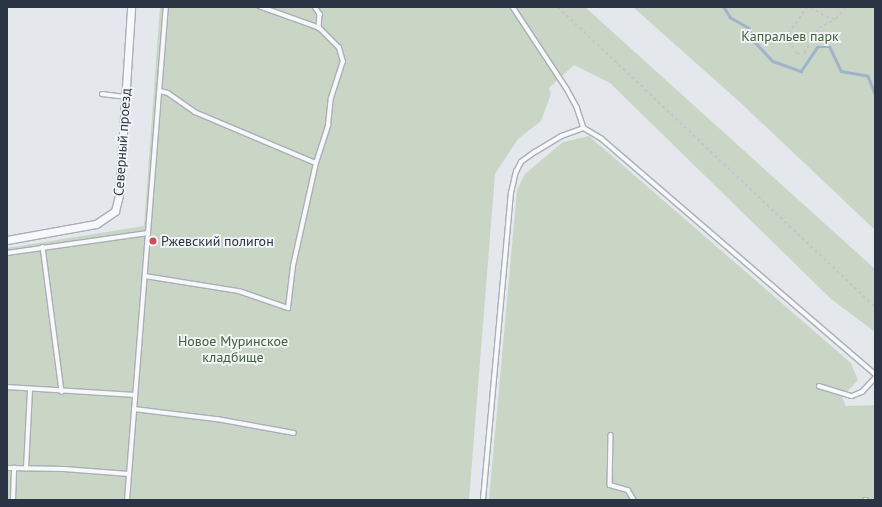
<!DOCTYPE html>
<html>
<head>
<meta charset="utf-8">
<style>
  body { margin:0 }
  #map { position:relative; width:882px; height:507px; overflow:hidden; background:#e4e7ec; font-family:"PT Sans",sans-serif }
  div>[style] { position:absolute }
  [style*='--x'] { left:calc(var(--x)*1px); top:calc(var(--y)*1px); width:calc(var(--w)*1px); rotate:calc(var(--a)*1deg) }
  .green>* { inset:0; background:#c9d6c5 }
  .stream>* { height:2.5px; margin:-1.25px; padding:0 1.25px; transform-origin:1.25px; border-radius:1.25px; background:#9fb4cc }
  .path>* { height:1.5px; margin-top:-0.75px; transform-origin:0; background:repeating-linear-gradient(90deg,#c2c5cb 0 3px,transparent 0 6px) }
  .roads { filter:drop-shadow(1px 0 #a9aeb7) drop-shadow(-1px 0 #a9aeb7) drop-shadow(0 1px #a9aeb7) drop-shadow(0 -1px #a9aeb7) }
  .service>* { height:3.5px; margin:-1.75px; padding:0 1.75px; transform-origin:1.75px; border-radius:1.75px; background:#f7f8fa }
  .minor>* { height:7px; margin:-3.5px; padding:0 3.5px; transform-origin:3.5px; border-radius:3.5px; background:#f7f8fa }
  .dots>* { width:11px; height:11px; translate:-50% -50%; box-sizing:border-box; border:2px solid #f4f6f9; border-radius:50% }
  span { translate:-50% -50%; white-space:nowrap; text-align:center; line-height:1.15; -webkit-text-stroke:3.5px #f4f6f9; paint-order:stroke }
  .park-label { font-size:14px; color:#3f6138 }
  .street-label { font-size:14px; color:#2b3445 }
  .poi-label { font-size:14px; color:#2b3445 }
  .left { translate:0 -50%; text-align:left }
  .frame { position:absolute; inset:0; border:8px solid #2b3445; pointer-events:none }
</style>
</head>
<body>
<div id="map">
  <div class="green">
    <div style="clip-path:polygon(160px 7px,585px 7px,875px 269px,875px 332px,830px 298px,610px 83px,574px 65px,549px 88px,551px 94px,541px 121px,518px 139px,495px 174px,469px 500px,7px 500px,7px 248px,144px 226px)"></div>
    <div style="clip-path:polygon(633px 7px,875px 7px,875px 230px,743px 105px)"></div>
    <div style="clip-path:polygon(589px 136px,851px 363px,858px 380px,842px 397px,846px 406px,875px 405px,875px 500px,489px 500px,517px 190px,525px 174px,563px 142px)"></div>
  </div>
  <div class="stream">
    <div style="--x:724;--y:7;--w:12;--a:59"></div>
    <div style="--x:730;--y:17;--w:22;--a:30"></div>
    <div style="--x:749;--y:28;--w:15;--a:67"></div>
    <div style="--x:755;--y:42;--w:26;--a:47"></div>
    <div style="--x:773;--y:61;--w:30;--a:20"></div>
    <div style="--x:801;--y:71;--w:29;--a:-56"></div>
    <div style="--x:817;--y:47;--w:13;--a:0"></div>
    <div style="--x:830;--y:47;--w:26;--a:65"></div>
    <div style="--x:841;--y:71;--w:27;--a:10"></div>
    <div style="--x:868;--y:76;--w:18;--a:68"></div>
  </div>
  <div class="path">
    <div style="--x:558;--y:7;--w:436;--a:43.4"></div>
    <div style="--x:808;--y:7;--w:31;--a:126"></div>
    <div style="--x:790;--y:32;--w:9;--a:96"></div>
    <div style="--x:789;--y:41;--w:15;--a:58"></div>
    <div style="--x:797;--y:54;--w:7;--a:-8"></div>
    <div style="--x:804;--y:53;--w:29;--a:-59"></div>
    <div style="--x:819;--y:28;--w:19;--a:-28"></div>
    <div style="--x:811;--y:7;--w:18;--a:34"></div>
    <div style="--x:826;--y:17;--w:10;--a:11"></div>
    <div style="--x:836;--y:19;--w:15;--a:-53"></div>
  </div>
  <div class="roads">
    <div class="service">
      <div style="--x:315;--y:7;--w:9;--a:54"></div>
      <div style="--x:320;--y:14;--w:14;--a:94"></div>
      <div style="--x:513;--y:7;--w:98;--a:56.6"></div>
      <div style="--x:567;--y:89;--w:21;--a:61"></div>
      <div style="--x:577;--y:107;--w:22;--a:72"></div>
      <div style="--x:160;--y:91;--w:8;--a:14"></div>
      <div style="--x:168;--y:93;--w:33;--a:35"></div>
      <div style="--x:195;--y:112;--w:131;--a:22.9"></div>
      <div style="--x:102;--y:94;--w:23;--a:7"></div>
      <div style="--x:43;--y:247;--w:146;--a:82.5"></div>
      <div style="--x:7;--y:253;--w:142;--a:-8.1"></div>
      <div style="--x:145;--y:276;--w:95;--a:9.1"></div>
      <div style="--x:239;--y:291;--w:52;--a:19.1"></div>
      <div style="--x:288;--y:308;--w:42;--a:-83.2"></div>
      <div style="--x:293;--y:266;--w:106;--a:-77.4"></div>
      <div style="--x:316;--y:163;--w:40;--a:-72"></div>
      <div style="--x:328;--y:125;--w:27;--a:-84"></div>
      <div style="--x:331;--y:98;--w:38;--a:-72"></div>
      <div style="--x:343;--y:62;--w:15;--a:-106"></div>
      <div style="--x:339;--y:48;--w:28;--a:-135"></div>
      <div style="--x:319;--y:28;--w:63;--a:-160.4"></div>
      <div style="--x:819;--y:386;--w:34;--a:17"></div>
      <div style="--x:852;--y:396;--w:11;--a:-22"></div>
      <div style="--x:862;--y:392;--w:19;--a:-47"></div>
      <div style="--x:7;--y:387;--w:128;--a:3.6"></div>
      <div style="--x:134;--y:409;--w:84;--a:6.9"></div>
      <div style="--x:217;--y:419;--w:78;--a:10.3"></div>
      <div style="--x:611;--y:435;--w:50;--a:91.1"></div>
      <div style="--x:610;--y:485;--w:19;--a:16"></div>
      <div style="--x:628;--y:490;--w:12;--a:59"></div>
      <div style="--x:7;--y:468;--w:57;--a:1"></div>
      <div style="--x:64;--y:469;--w:65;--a:4.4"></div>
      <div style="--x:26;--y:469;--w:78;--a:-87.1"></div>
      <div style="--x:13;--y:500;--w:32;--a:-88"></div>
      <div style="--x:127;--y:500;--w:495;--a:-85.5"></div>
      <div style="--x:483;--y:500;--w:308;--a:-84.8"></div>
      <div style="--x:511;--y:193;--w:22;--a:-77"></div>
      <div style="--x:516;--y:172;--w:11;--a:-63"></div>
      <div style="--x:521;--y:162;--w:17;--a:-36"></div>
      <div style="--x:535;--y:152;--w:31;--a:-31"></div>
      <div style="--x:562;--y:136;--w:23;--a:-20"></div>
      <div style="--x:584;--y:128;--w:21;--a:31"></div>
      <div style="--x:602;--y:139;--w:360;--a:40.7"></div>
      <div style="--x:865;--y:500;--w:1;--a:0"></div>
    </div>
    <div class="minor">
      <div style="--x:7;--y:240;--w:90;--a:-10.2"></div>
      <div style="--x:96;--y:224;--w:23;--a:-34"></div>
      <div style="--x:115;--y:211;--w:16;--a:-76"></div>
      <div style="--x:119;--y:195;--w:188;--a:-86.3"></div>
    </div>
  </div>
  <div class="dots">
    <div style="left:153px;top:241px;background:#d1495b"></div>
  </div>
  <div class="park-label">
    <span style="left:790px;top:36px">Капральев парк</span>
    <span style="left:233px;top:349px">Новое Муринское<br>кладбище</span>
  </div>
  <div class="street-label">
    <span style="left:122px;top:142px;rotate:-86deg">Северный проезд</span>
  </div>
  <div class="poi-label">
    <span class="left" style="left:161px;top:241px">Ржевский полигон</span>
  </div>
  <div class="frame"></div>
</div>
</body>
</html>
